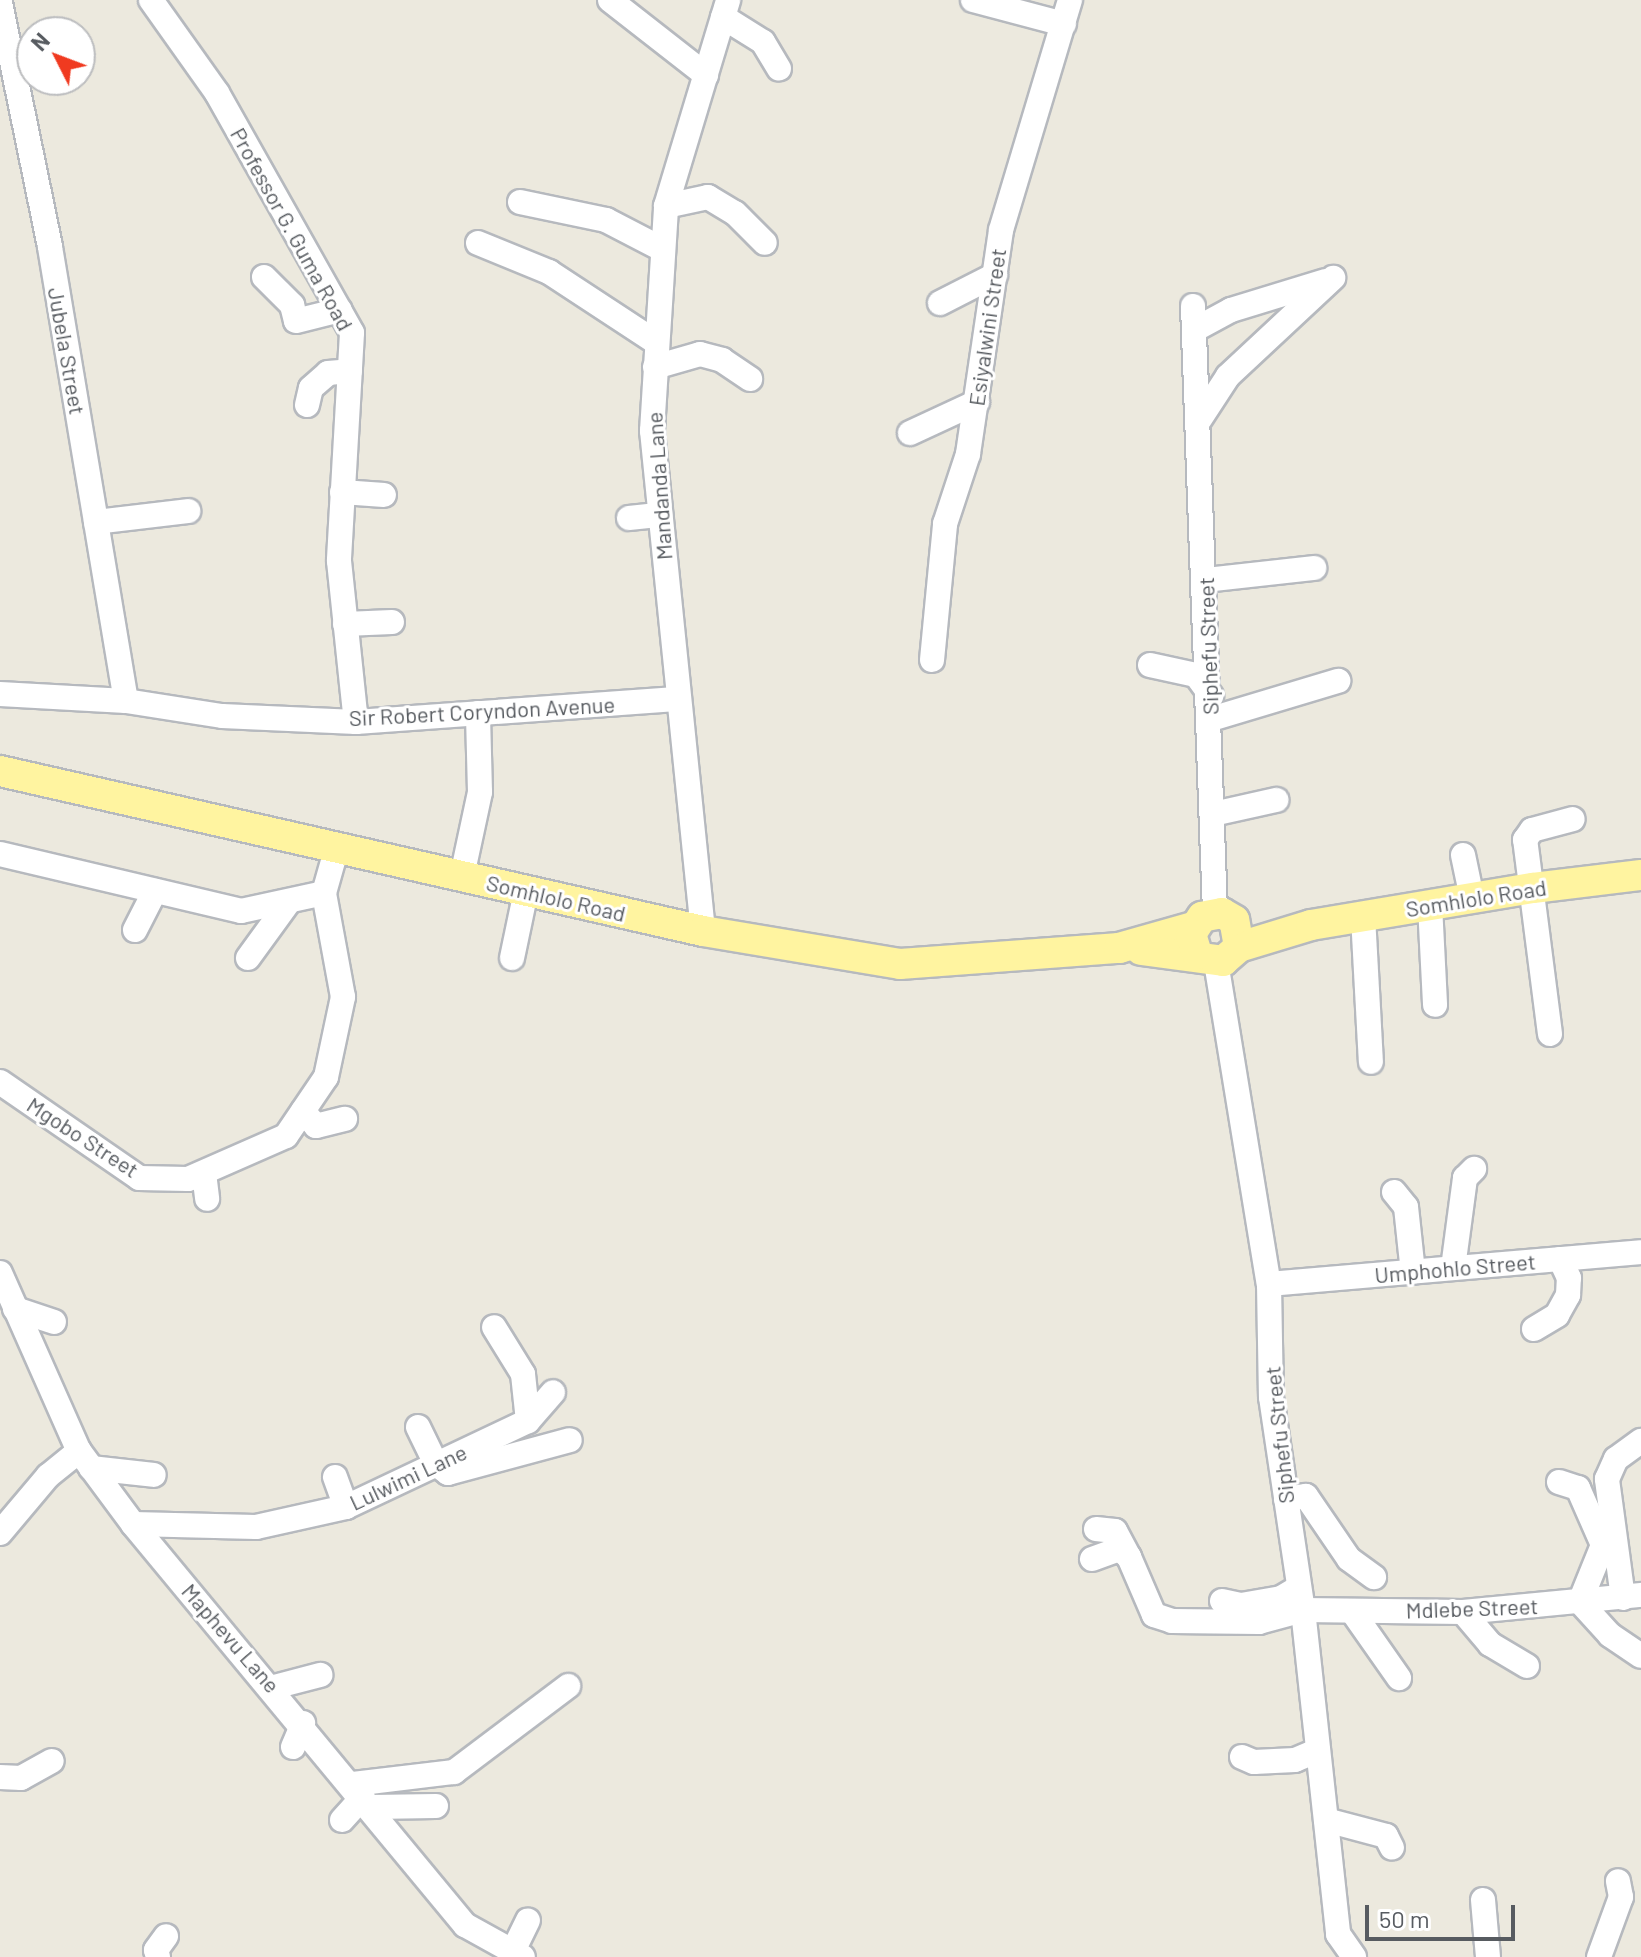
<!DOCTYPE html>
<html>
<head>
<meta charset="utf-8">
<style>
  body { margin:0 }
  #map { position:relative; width:1641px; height:1957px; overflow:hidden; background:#ece9de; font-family:Barlow,sans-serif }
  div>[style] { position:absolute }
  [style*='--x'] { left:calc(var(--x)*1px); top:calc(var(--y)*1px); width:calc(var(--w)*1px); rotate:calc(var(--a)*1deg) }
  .roads { filter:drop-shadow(2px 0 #b6b9be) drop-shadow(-2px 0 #b6b9be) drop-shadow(0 2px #b6b9be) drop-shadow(0 -2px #b6b9be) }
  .minor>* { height:24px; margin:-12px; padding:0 12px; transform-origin:12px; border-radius:12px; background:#fff }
  .major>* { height:30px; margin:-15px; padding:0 15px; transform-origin:15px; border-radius:15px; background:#fff4a0 }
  span { translate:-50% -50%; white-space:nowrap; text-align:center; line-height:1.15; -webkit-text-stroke:6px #fff; paint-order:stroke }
  .street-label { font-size:22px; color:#575b60 }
  .north { position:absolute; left:16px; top:16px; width:80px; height:80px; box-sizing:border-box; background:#fff; border:2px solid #bcbdbf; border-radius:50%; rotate:312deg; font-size:22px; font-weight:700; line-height:32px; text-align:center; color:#575b60 }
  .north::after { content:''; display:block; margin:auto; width:28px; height:36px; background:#f03a20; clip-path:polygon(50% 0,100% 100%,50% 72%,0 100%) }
  .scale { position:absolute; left:1365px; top:1905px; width:150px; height:36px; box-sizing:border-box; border:4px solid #575b60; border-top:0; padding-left:10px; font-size:24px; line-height:28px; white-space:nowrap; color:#575b60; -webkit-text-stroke:6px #fff; paint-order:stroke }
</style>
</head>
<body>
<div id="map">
  <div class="roads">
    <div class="minor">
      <div style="--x:151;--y:0;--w:114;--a:54.6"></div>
      <div style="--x:217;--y:93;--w:275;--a:60.6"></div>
      <div style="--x:352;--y:333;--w:228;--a:93.3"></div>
      <div style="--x:339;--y:561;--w:162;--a:84"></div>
      <div style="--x:610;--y:0;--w:122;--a:38"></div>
      <div style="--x:973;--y:0;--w:94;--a:14.8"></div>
      <div style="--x:0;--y:3;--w:249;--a:78.4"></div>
      <div style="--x:50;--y:247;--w:460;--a:80.5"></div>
      <div style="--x:723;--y:17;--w:47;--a:32"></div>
      <div style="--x:763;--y:42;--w:31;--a:59"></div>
      <div style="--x:520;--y:202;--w:88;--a:11.8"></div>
      <div style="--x:606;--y:220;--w:63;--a:27.4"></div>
      <div style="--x:666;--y:206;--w:43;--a:-12.1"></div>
      <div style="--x:708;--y:197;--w:31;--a:31"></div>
      <div style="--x:735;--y:213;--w:42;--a:45"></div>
      <div style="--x:478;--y:243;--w:77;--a:22.2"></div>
      <div style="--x:549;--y:272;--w:129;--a:33.3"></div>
      <div style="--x:264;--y:277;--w:40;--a:45"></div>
      <div style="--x:292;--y:305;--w:16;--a:76"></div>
      <div style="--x:296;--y:321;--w:45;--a:-14"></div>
      <div style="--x:940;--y:303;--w:62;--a:-27"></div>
      <div style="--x:1193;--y:306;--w:606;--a:87.92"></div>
      <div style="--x:1194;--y:330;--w:42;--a:-28.4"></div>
      <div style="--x:1231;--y:310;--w:99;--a:-17"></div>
      <div style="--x:655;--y:367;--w:47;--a:-16.1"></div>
      <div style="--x:700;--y:354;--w:23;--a:15"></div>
      <div style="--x:722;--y:360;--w:34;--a:34"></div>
      <div style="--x:307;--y:405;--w:17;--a:-77"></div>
      <div style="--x:311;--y:388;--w:23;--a:-41"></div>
      <div style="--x:328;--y:373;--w:22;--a:-5"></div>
      <div style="--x:1200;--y:419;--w:51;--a:-56.9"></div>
      <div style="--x:1228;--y:376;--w:144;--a:-43"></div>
      <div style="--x:910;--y:433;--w:74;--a:-24.8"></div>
      <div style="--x:342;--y:492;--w:42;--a:4.1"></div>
      <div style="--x:629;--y:518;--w:31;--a:-6"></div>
      <div style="--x:96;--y:522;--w:93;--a:-6.8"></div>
      <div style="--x:1205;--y:580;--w:110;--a:-6.3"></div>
      <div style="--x:345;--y:624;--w:47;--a:-2.4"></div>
      <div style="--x:932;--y:660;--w:137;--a:-84.5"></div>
      <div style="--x:945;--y:524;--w:74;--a:-71.8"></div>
      <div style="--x:968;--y:454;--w:226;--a:-81.6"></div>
      <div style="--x:1001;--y:230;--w:240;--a:-73.3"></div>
      <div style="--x:1150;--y:665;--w:47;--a:12.3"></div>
      <div style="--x:1196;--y:675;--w:26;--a:54"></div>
      <div style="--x:0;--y:694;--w:126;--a:3.2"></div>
      <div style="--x:126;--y:701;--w:97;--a:8.9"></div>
      <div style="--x:222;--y:716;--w:134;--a:2.6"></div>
      <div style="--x:356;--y:722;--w:321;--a:-4.1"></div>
      <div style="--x:1211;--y:719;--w:133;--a:-16.7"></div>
      <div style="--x:1213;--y:814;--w:65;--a:-12.5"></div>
      <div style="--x:0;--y:854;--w:248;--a:13.3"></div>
      <div style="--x:241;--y:911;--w:85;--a:-12.2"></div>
      <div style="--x:1463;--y:855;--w:44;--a:78.2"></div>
      <div style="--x:462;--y:876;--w:86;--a:-77.9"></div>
      <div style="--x:480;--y:792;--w:79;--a:-91.5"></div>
      <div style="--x:1430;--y:905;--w:100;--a:87.1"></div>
      <div style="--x:1363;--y:916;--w:146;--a:86.9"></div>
      <div style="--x:135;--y:930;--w:44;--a:-62.9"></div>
      <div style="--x:703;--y:931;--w:503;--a:-95.82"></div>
      <div style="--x:652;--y:431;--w:225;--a:-86.4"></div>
      <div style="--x:666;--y:206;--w:215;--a:-73.2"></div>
      <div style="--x:248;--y:958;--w:68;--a:-54"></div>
      <div style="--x:512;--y:958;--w:68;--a:-78.2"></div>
      <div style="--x:1216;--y:962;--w:326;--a:80.7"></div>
      <div style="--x:1269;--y:1284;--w:113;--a:89"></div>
      <div style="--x:1271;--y:1397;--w:215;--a:81.5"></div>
      <div style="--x:1303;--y:1610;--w:326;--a:83.8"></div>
      <div style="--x:1338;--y:1934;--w:28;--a:55"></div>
      <div style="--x:1550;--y:1034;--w:196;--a:-97.3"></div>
      <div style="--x:1525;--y:840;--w:12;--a:-55"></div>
      <div style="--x:1532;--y:830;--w:42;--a:-15"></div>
      <div style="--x:0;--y:1082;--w:169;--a:34.6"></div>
      <div style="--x:139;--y:1178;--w:49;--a:1.2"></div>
      <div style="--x:188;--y:1179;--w:107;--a:-23.7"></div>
      <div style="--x:286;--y:1136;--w:71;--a:-55.9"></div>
      <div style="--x:326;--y:1077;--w:82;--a:-78"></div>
      <div style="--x:343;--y:997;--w:106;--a:-100.4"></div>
      <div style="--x:324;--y:893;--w:48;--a:-74.2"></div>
      <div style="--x:303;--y:1111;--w:20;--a:49"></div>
      <div style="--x:316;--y:1126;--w:30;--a:-14"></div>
      <div style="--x:204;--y:1173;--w:26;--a:83"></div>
      <div style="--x:1394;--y:1192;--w:19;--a:51"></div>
      <div style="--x:1406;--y:1207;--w:65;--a:83.9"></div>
      <div style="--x:1453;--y:1268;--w:91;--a:-82.4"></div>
      <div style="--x:1465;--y:1178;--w:13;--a:-45"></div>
      <div style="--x:0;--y:1273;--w:195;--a:66.1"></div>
      <div style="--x:79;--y:1451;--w:91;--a:53.5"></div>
      <div style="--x:133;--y:1524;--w:521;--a:50.38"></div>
      <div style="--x:465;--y:1925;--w:66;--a:28.9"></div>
      <div style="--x:1269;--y:1284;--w:373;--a:-4.9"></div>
      <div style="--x:15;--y:1309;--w:41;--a:18.4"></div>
      <div style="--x:1534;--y:1329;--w:27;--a:-31"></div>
      <div style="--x:1557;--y:1315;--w:23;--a:-61"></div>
      <div style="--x:1568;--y:1295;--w:17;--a:-87"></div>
      <div style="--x:1569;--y:1278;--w:21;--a:-115"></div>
      <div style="--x:528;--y:1421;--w:38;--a:-49"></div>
      <div style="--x:418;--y:1427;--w:41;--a:64.1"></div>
      <div style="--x:436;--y:1464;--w:15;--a:37"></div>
      <div style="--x:448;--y:1473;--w:126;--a:-15.1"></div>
      <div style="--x:91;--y:1468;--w:63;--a:6.3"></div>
      <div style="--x:335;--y:1477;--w:32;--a:70"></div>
      <div style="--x:1559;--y:1482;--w:20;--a:18"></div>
      <div style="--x:1578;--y:1488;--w:62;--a:66.3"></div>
      <div style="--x:1603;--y:1545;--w:61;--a:112"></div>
      <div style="--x:1580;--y:1602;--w:45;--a:47.7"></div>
      <div style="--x:1610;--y:1635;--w:37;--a:34"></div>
      <div style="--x:1286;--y:1499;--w:20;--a:-9"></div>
      <div style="--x:1306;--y:1496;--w:76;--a:55.7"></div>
      <div style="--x:1349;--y:1559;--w:31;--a:36"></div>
      <div style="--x:133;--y:1524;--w:123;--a:1.4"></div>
      <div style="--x:256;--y:1527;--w:92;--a:-12.5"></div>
      <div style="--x:346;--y:1507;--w:201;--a:-25.3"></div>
      <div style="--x:528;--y:1421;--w:47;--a:-96.1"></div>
      <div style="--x:523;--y:1374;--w:55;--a:-121.7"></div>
      <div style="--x:1096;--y:1529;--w:19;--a:6"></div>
      <div style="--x:1115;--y:1531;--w:30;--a:62"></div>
      <div style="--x:0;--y:1533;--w:75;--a:-49.9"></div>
      <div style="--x:48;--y:1476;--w:40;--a:-39"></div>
      <div style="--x:1092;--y:1559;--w:30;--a:-20"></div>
      <div style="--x:1120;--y:1549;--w:12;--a:42"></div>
      <div style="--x:1129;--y:1557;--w:63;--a:66.7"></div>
      <div style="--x:1154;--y:1615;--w:19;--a:18"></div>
      <div style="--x:1172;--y:1621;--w:87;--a:0.7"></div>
      <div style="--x:1259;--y:1622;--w:46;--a:-15.3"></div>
      <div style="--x:1303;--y:1610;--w:160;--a:0.7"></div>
      <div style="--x:1463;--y:1612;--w:179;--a:-5.5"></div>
      <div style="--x:1623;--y:1598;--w:120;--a:-97.7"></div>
      <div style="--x:1607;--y:1479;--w:22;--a:-66"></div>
      <div style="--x:1616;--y:1459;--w:31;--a:-36"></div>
      <div style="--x:1222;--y:1601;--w:19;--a:12"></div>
      <div style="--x:1241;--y:1605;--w:41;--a:-9.9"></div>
      <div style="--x:1281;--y:1598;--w:21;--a:-31"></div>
      <div style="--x:1352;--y:1611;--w:82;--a:55"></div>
      <div style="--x:1463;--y:1612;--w:42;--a:49.8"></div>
      <div style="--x:1490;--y:1644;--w:43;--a:30.7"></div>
      <div style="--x:274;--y:1687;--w:48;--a:-14.6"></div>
      <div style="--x:293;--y:1747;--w:26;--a:-67"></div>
      <div style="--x:1242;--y:1757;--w:13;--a:23"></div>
      <div style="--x:1254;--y:1762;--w:41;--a:-2.8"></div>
      <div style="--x:1295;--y:1760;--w:25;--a:-23"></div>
      <div style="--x:0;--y:1777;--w:21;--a:3"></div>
      <div style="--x:21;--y:1778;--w:35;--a:-29"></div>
      <div style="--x:353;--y:1784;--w:102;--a:-6.8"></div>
      <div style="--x:454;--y:1772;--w:143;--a:-37"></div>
      <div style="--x:372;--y:1807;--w:64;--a:-0.9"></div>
      <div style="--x:342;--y:1820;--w:31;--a:-48"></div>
      <div style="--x:1326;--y:1820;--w:62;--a:14.9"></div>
      <div style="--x:1386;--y:1836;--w:13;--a:63"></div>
      <div style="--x:1483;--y:1900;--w:57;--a:85"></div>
      <div style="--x:513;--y:1951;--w:34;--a:-64"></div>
      <div style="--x:158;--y:1957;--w:7;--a:-106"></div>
      <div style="--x:156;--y:1950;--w:17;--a:-54"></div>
      <div style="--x:1599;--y:1957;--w:64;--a:-69.9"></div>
      <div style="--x:1621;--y:1897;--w:16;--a:-101"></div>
    </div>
    <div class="major">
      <div style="--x:0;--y:771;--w:721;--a:12.82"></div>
      <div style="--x:703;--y:931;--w:200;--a:9.5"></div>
      <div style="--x:900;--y:964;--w:220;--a:-4.2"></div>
      <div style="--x:1119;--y:948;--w:77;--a:-15.8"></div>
      <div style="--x:1239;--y:947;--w:75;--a:-17"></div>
      <div style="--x:1311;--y:925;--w:225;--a:-9.5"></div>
      <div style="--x:1533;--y:888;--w:109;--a:-6.9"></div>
      <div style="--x:1141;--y:950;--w:83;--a:7.6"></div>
      <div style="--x:1223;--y:961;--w:21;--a:-41"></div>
      <div style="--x:1239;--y:947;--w:27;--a:-100"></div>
      <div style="--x:1234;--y:920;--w:14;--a:-150"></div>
      <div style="--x:1222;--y:913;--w:20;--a:169"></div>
      <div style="--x:1202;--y:917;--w:20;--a:123"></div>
      <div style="--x:1191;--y:934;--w:21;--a:73"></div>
    </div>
  </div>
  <div class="street-label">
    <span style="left:292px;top:229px;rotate:61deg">Professor G. Guma Road</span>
    <span style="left:987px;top:327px;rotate:-82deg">Esiyalwini Street</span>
    <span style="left:67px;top:351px;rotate:80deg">Jubela Street</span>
    <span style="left:659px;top:486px;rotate:-94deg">Mandanda Lane</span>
    <span style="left:1208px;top:646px;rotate:-92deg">Siphefu Street</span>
    <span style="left:482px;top:711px;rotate:-3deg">Sir Robert Coryndon Avenue</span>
    <span style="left:556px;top:898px;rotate:13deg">Somhlolo Road</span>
    <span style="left:1476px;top:898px;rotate:-9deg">Somhlolo Road</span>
    <span style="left:83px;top:1137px;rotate:33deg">Mgobo Street</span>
    <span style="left:1455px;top:1268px;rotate:-5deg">Umphohlo Street</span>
    <span style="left:1279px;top:1435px;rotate:-96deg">Siphefu Street</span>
    <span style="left:408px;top:1477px;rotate:-25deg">Lulwimi Lane</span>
    <span style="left:1472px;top:1608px;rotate:-2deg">Mdlebe Street</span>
    <span style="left:231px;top:1638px;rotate:49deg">Maphevu Lane</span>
  </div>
  <div class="north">N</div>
  <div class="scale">50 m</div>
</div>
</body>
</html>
